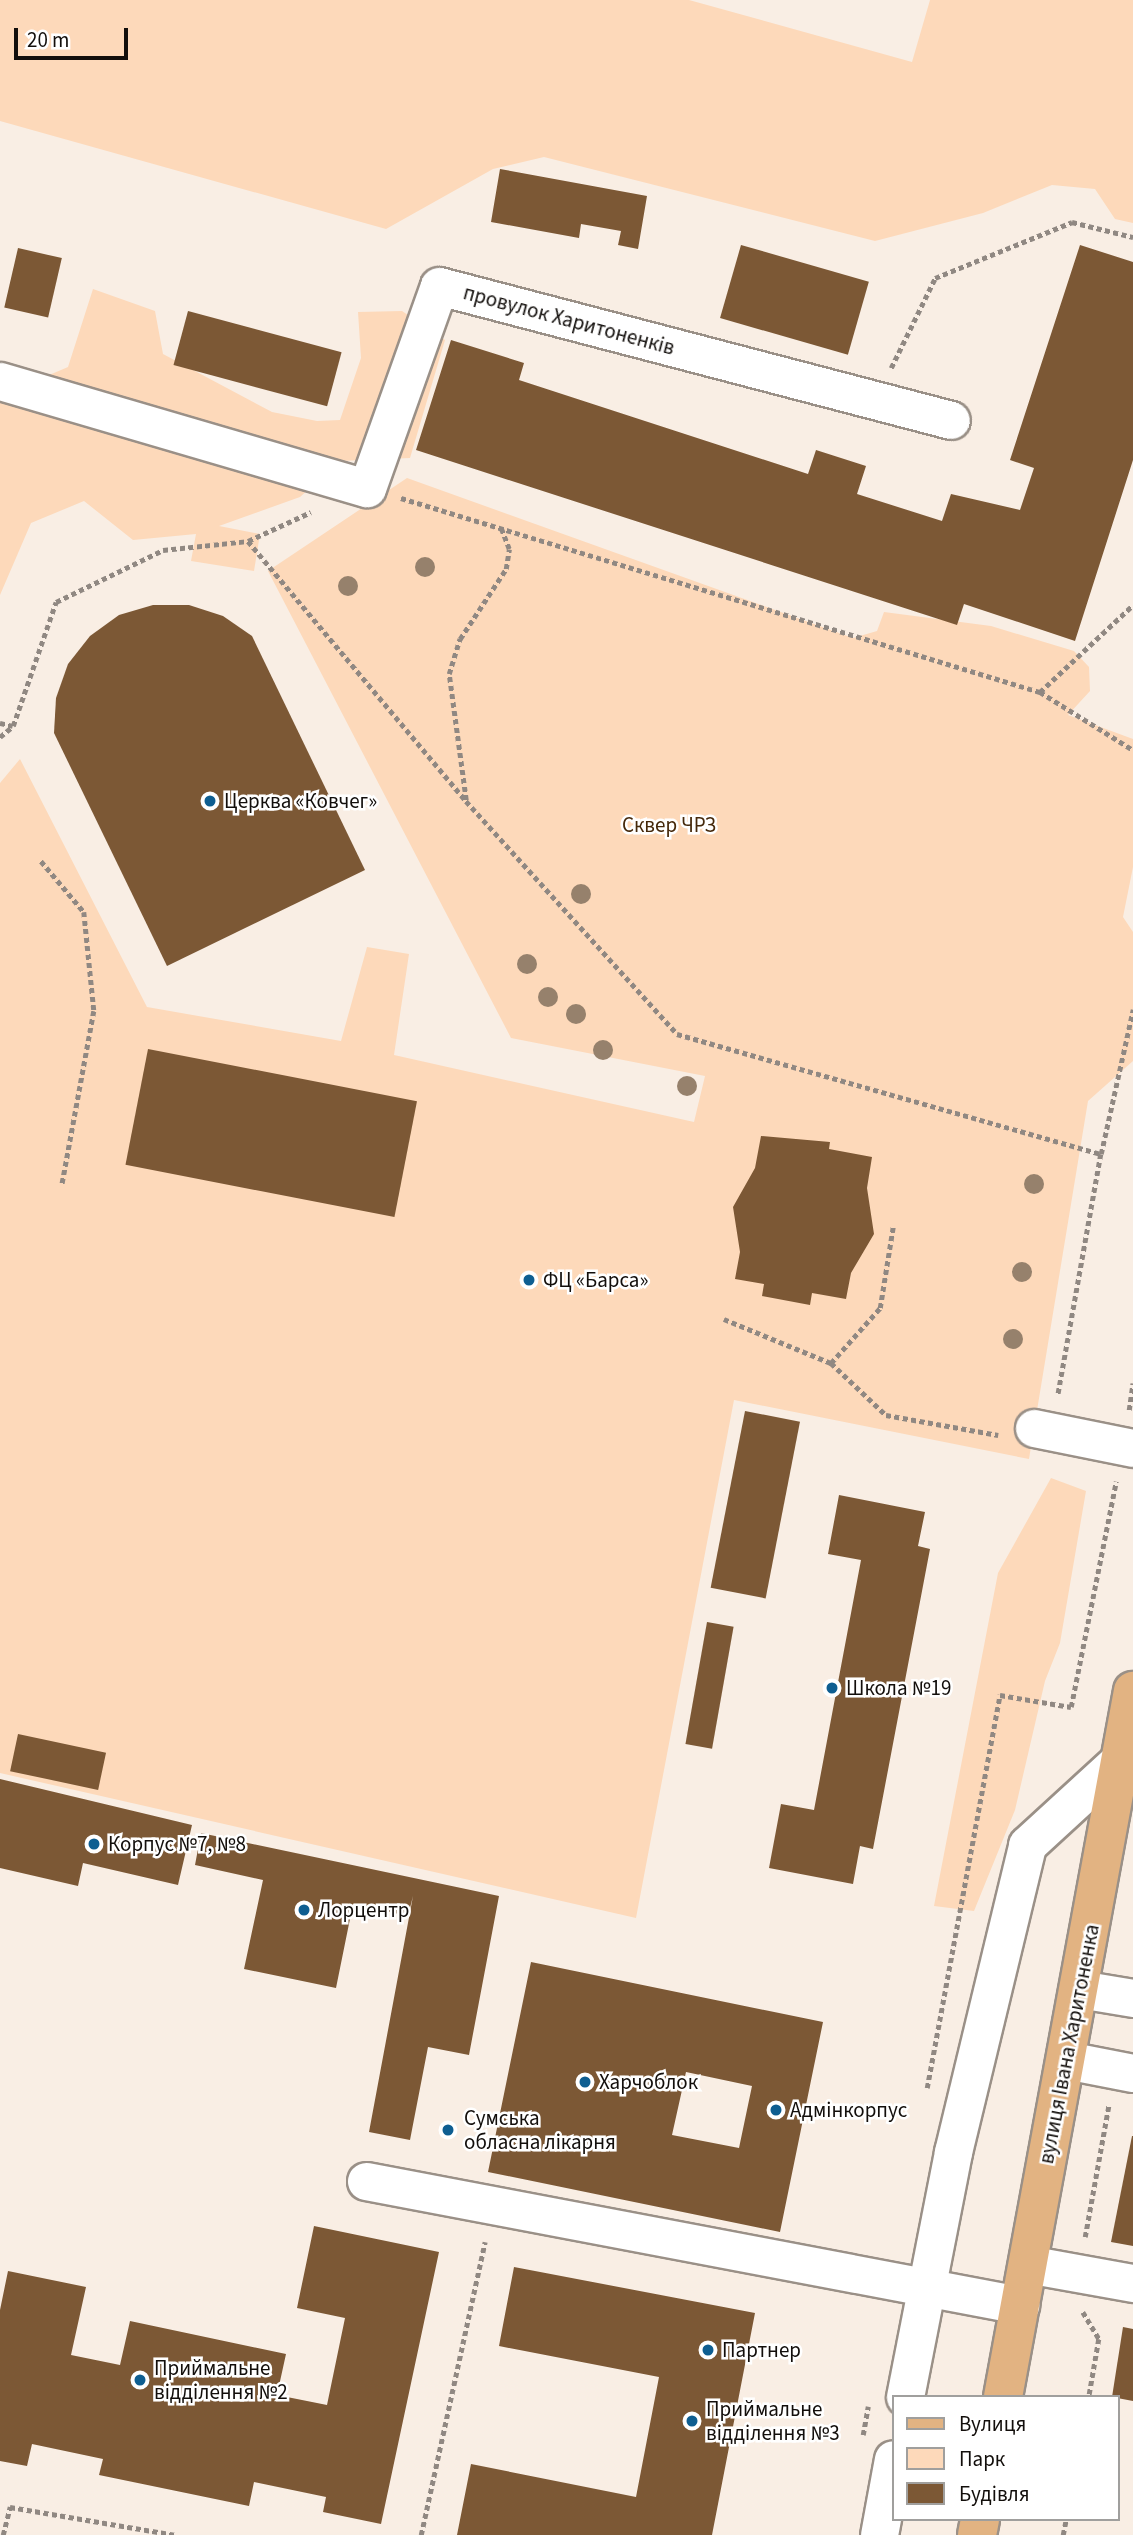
<!DOCTYPE html>
<html>
<head>
<meta charset="utf-8">
<style>
  body { margin:0 }
  #map { position:relative; width:1133px; height:2535px; overflow:hidden; background:#f9eee4; font-family:"Source Sans 3",sans-serif }
  div>[style] { position:absolute }
  [style*='--x'] { left:calc(var(--x)*1px); top:calc(var(--y)*1px); width:calc(var(--w)*1px); rotate:calc(var(--a)*1deg) }
  .green>* { inset:0; background:#fdd9ba }
  .building>* { inset:0; background:#7c5835; transform-origin:0 0 }
  .path>* { height:4.5px; margin-top:-2.25px; transform-origin:0; background:repeating-linear-gradient(90deg,#908882 0 5px,transparent 0 8.5px) }
  .roads { filter:drop-shadow(2px 0 #9a9087) drop-shadow(-2px 0 #9a9087) drop-shadow(0 2px #9a9087) drop-shadow(0 -2px #9a9087) }
  .minor>* { height:37px; margin:-18.5px; padding:0 18.5px; transform-origin:18.5px; border-radius:18.5px; background:#fff }
  .major>* { height:38px; margin:-19px; padding:0 19px; transform-origin:19px; border-radius:19px; background:#e2b382 }
  .trees>* { width:20px; height:20px; margin:-10px; border-radius:50%; background:#96816c }
  .dots>* { width:19px; height:19px; translate:-50% -50%; box-sizing:border-box; border:4px solid #fff; border-radius:50% }
  span { translate:-50% -50%; white-space:nowrap; text-align:center; line-height:1.15; -webkit-text-stroke:5px #fff; paint-order:stroke }
  .street-label { font-size:21px; color:#120e0b }
  .poi-label { font-size:21px; color:#120e0b }
  .left { translate:0 -50%; text-align:left }
  .park-label { font-size:21px; color:#45280a }
  .legend { position:absolute; left:892px; top:2395px; width:228px; height:126px; box-sizing:border-box; background:#fff; border:2px solid #a09f9d; margin:0; padding:9px 12px; list-style:none; font-size:21px; color:#120e0b }
  .legend li { display:flex; align-items:center; gap:14px; height:35px }
  .legend b { width:35px; border:2px solid #a09f9d }
  .scale { position:absolute; left:14px; top:28px; width:114px; height:32px; box-sizing:border-box; border:4px solid #120e0b; border-top:0; padding-left:9px; font-size:21px; line-height:24px; white-space:nowrap; color:#120e0b; -webkit-text-stroke:5px #fff; paint-order:stroke }
</style>
</head>
<body>
<div id="map">
  <div class="green">
    <div style="clip-path:polygon(0 0,689px 0,912px 62px,930px 0,1133px 0,1133px 223px,1115px 219px,1095px 189px,1052px 185px,983px 213px,875px 241px,544px 157px,493px 169px,386px 229px,0 121px)"></div>
    <div style="clip-path:polygon(93px 289px,155px 311px,163px 354px,272px 412px,317px 421px,340px 420px,361px 358px,358px 312px,402px 311px,445px 340px,410px 458px,340px 461px,300px 497px,219px 526px,260px 534px,254px 571px,191px 561px,196px 534px,133px 540px,84px 501px,31px 523px,0 595px,0 396px,68px 367px)"></div>
    <div style="clip-path:polygon(407px 478px,853px 638px,877px 631px,884px 612px,991px 626px,1074px 651px,1089px 667px,1090px 691px,1068px 715px,1133px 739px,1133px 867px,1123px 917px,1133px 932px,1133px 1061px,1088px 1101px,1029px 1459px,734px 1400px,636px 1918px,0 1773px,0 783px,20px 759px,147px 1007px,341px 1041px,367px 947px,409px 954px,394px 1055px,694px 1122px,705px 1076px,511px 1038px,268px 571px)"></div>
    <div style="clip-path:polygon(1051px 1478px,1086px 1491px,1060px 1643px,1045px 1681px,1015px 1810px,974px 1911px,934px 1906px,998px 1573px)"></div>
  </div>
  <div class="building">
    <div style="clip-path:polygon(500px 169px,647px 196px,638px 249px,618px 245px,621px 231px,581px 224px,579px 238px,491px 222px)"></div>
    <div style="left:741px;top:245px;width:133px;height:76px;rotate:16deg"></div>
    <div style="clip-path:polygon(1080px 245px,1133px 262px,1133px 460px,1075px 641px,964px 604px,957px 625px,416px 450px,451px 340px,524px 363px,519px 380px,808px 474px,816px 450px,866px 466px,857px 494px,942px 521px,951px 494px,1020px 510px,1034px 468px,1010px 460px)"></div>
    <div style="left:18px;top:248px;width:45px;height:61px;rotate:13deg"></div>
    <div style="left:188px;top:311px;width:159px;height:56px;rotate:15deg"></div>
    <div style="clip-path:polygon(153px 605px,189px 605px,223px 616px,252px 636px,365px 870px,167px 966px,54px 733px,56px 698px,68px 664px,90px 636px,119px 615px)"></div>
    <div style="left:148px;top:1049px;width:274px;height:118px;rotate:11deg"></div>
    <div style="clip-path:polygon(761px 1136px,830px 1142px,829px 1149px,872px 1157px,867px 1188px,874px 1234px,851px 1273px,846px 1299px,812px 1293px,810px 1305px,762px 1296px,764px 1284px,735px 1279px,740px 1252px,733px 1207px,755px 1168px)"></div>
    <div style="left:745px;top:1411px;width:56px;height:180px;rotate:11deg"></div>
    <div style="clip-path:polygon(839px 1495px,925px 1512px,918px 1546px,930px 1549px,873px 1849px,860px 1846px,853px 1884px,769px 1868px,781px 1804px,814px 1810px,861px 1560px,828px 1554px)"></div>
    <div style="left:707px;top:1622px;width:27px;height:124px;rotate:10deg"></div>
    <div style="left:18px;top:1734px;width:90px;height:38px;rotate:12deg"></div>
    <div style="clip-path:polygon(0 1779px,192px 1825px,178px 1885px,83px 1863px,78px 1886px,0 1868px)"></div>
    <div style="clip-path:polygon(201px 1833px,499px 1896px,469px 2055px,428px 2047px,410px 2140px,369px 2132px,413px 1896px,408px 1916px,353px 1904px,336px 1988px,244px 1969px,263px 1880px,195px 1865px)"></div>
    <div style="clip-path:polygon(evenodd,531px 1962px,823px 2022px,780px 2232px,488px 2172px,531px 1962px,686px 2072px,752px 2086px,739px 2148px,672px 2135px,686px 2072px)"></div>
    <div style="clip-path:polygon(1132px 2136px,1133px 2136px,1133px 2246px,1111px 2242px)"></div>
    <div style="clip-path:polygon(314px 2226px,439px 2252px,381px 2524px,323px 2512px,326px 2497px,254px 2482px,249px 2506px,99px 2475px,103px 2459px,32px 2444px,27px 2466px,0 2461px,0 2310px,8px 2271px,86px 2287px,71px 2355px,120px 2365px,130px 2321px,286px 2354px,277px 2395px,327px 2405px,345px 2318px,297px 2308px)"></div>
    <div style="clip-path:polygon(514px 2267px,755px 2313px,712px 2535px,457px 2535px,471px 2464px,636px 2497px,659px 2377px,499px 2346px)"></div>
    <div style="clip-path:polygon(1123px 2327px,1133px 2329px,1133px 2401px,1112px 2397px)"></div>
  </div>
  <div class="path">
    <div style="--x:891;--y:368;--w:100;--a:-63.9"></div>
    <div style="--x:935;--y:278;--w:148;--a:-22.2"></div>
    <div style="--x:1072;--y:222;--w:63;--a:13.8"></div>
    <div style="--x:401;--y:498;--w:668;--a:16.89"></div>
    <div style="--x:1040;--y:692;--w:110;--a:31.9"></div>
    <div style="--x:248;--y:541;--w:339;--a:50"></div>
    <div style="--x:466;--y:801;--w:314;--a:47.8"></div>
    <div style="--x:677;--y:1034;--w:441;--a:15.8"></div>
    <div style="--x:1101;--y:1154;--w:246;--a:100.1"></div>
    <div style="--x:1040;--y:692;--w:127;--a:-43.1"></div>
    <div style="--x:0;--y:723;--w:13;--a:13"></div>
    <div style="--x:13;--y:726;--w:131;--a:-70.9"></div>
    <div style="--x:56;--y:602;--w:119;--a:-25.9"></div>
    <div style="--x:163;--y:550;--w:85;--a:-6"></div>
    <div style="--x:248;--y:541;--w:69;--a:-24.7"></div>
    <div style="--x:0;--y:737;--w:17;--a:-40"></div>
    <div style="--x:466;--y:800;--w:127;--a:-97.7"></div>
    <div style="--x:449;--y:674;--w:37;--a:-73"></div>
    <div style="--x:460;--y:639;--w:84;--a:-56.7"></div>
    <div style="--x:506;--y:569;--w:20;--a:-81"></div>
    <div style="--x:509;--y:549;--w:22;--a:-111"></div>
    <div style="--x:41;--y:861;--w:67;--a:49.9"></div>
    <div style="--x:84;--y:912;--w:100;--a:84.2"></div>
    <div style="--x:94;--y:1011;--w:177;--a:100.4"></div>
    <div style="--x:1101;--y:1154;--w:148;--a:-77.5"></div>
    <div style="--x:724;--y:1319;--w:116;--a:22.4"></div>
    <div style="--x:831;--y:1363;--w:76;--a:43.4"></div>
    <div style="--x:886;--y:1415;--w:114;--a:10.1"></div>
    <div style="--x:831;--y:1363;--w:74;--a:-48.3"></div>
    <div style="--x:880;--y:1308;--w:82;--a:-80.9"></div>
    <div style="--x:1129;--y:1410;--w:27;--a:-82"></div>
    <div style="--x:927;--y:2088;--w:400;--a:-79.5"></div>
    <div style="--x:1000;--y:1695;--w:72;--a:9.6"></div>
    <div style="--x:1071;--y:1707;--w:230;--a:-78.7"></div>
    <div style="--x:1085;--y:2237;--w:135;--a:-79.8"></div>
    <div style="--x:1083;--y:2312;--w:31;--a:59"></div>
    <div style="--x:1099;--y:2339;--w:59;--a:99.8"></div>
    <div style="--x:863;--y:2435;--w:29;--a:-80"></div>
    <div style="--x:3;--y:2535;--w:29;--a:-76"></div>
    <div style="--x:10;--y:2507;--w:168;--a:9.6"></div>
    <div style="--x:421;--y:2535;--w:300;--a:-77.7"></div>
    <div style="--x:1063;--y:2535;--w:16;--a:-79"></div>
  </div>
  <div class="roads">
    <div class="minor">
      <div style="--x:0;--y:381;--w:382;--a:16.3"></div>
      <div style="--x:367;--y:488;--w:214;--a:-70.4"></div>
      <div style="--x:439;--y:286;--w:529;--a:14.67"></div>
      <div style="--x:1034;--y:1428;--w:101;--a:11.4"></div>
      <div style="--x:1079;--y:1989;--w:55;--a:9.5"></div>
      <div style="--x:1066;--y:2060;--w:68;--a:11"></div>
      <div style="--x:366;--y:2181;--w:666;--a:10.74"></div>
      <div style="--x:1027;--y:2264;--w:108;--a:10.2"></div>
      <div style="--x:905;--y:2397;--w:250;--a:-78.9"></div>
      <div style="--x:953;--y:2152;--w:316;--a:-76.4"></div>
      <div style="--x:1027;--y:1845;--w:127;--a:-42.5"></div>
      <div style="--x:879;--y:2535;--w:77;--a:-79.6"></div>
    </div>
    <div class="major">
      <div style="--x:1003;--y:2397;--w:718;--a:-79.57"></div>
      <div style="--x:977;--y:2535;--w:16;--a:-79"></div>
    </div>
  </div>
  <div class="trees">
    <div style="left:425px;top:567px"></div>
    <div style="left:348px;top:586px"></div>
    <div style="left:581px;top:894px"></div>
    <div style="left:527px;top:964px"></div>
    <div style="left:548px;top:997px"></div>
    <div style="left:576px;top:1014px"></div>
    <div style="left:603px;top:1050px"></div>
    <div style="left:687px;top:1086px"></div>
    <div style="left:1034px;top:1184px"></div>
    <div style="left:1022px;top:1272px"></div>
    <div style="left:1013px;top:1339px"></div>
  </div>
  <div class="dots">
    <div style="left:210px;top:801px;background:#0e5e91"></div>
    <div style="left:529px;top:1280px;background:#0e5e91"></div>
    <div style="left:832px;top:1688px;background:#0e5e91"></div>
    <div style="left:94px;top:1844px;background:#0e5e91"></div>
    <div style="left:304px;top:1910px;background:#0e5e91"></div>
    <div style="left:585px;top:2082px;background:#0e5e91"></div>
    <div style="left:776px;top:2110px;background:#0e5e91"></div>
    <div style="left:448px;top:2130px;background:#0e5e91"></div>
    <div style="left:708px;top:2350px;background:#0e5e91"></div>
    <div style="left:140px;top:2380px;background:#0e5e91"></div>
    <div style="left:692px;top:2421px;background:#0e5e91"></div>
  </div>
  <div class="street-label">
    <span style="left:569px;top:320px;rotate:15deg">провулок Харитоненків</span>
    <span style="left:1069px;top:2044px;rotate:-79deg">вулиця Івана Харитоненка</span>
  </div>
  <div class="poi-label">
    <span class="left" style="left:224px;top:801px">Церква «Ковчег»</span>
    <span class="left" style="left:543px;top:1280px">ФЦ «Барса»</span>
    <span class="left" style="left:846px;top:1688px">Школа №19</span>
    <span class="left" style="left:108px;top:1844px">Корпус №7, №8</span>
    <span class="left" style="left:318px;top:1910px">Лорцентр</span>
    <span class="left" style="left:599px;top:2082px">Харчоблок</span>
    <span class="left" style="left:790px;top:2110px">Адмінкорпус</span>
    <span class="left" style="left:464px;top:2130px">Сумська<br>обласна лікарня</span>
    <span class="left" style="left:722px;top:2350px">Партнер</span>
    <span class="left" style="left:154px;top:2380px">Приймальне<br>відділення №2</span>
    <span class="left" style="left:706px;top:2421px">Приймальне<br>відділення №3</span>
  </div>
  <div class="park-label">
    <span style="left:669px;top:825px">Сквер ЧРЗ</span>
  </div>
  <ul class="legend">
  <li><b style="height:9px;background:#e2b382"></b>Вулиця</li>
  <li><b style="height:19px;background:#fdd9ba"></b>Парк</li>
  <li><b style="height:19px;background:#7c5835"></b>Будівля</li>
  </ul>
  <div class="scale">20 m</div>
</div>
</body>
</html>
